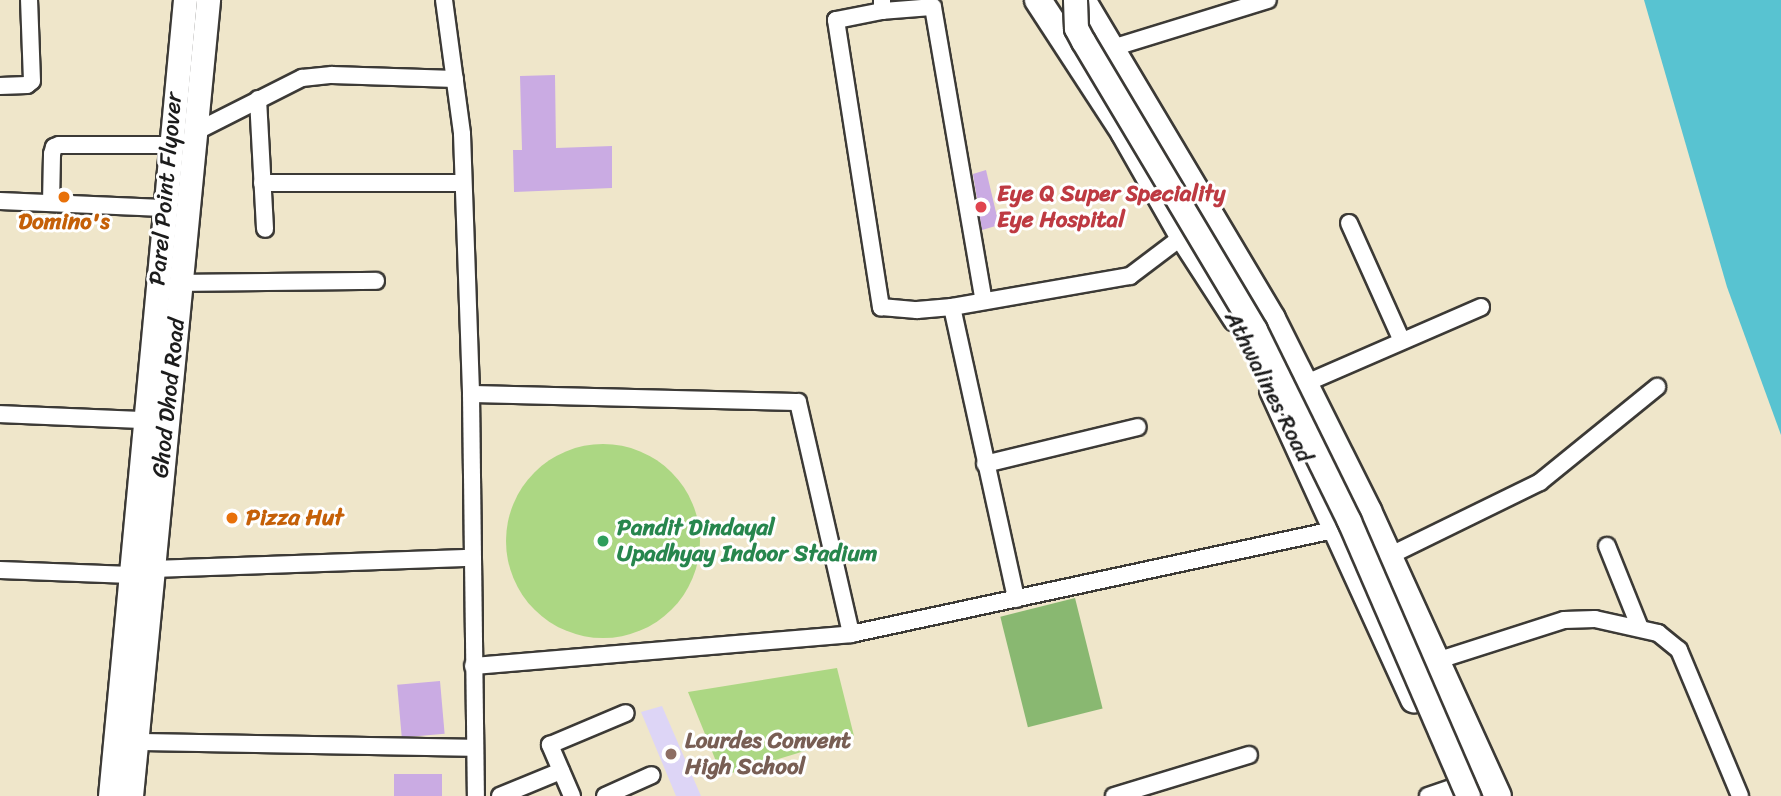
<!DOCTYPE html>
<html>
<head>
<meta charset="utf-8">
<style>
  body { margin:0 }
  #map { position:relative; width:1781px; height:796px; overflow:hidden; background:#efe6ca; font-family:Sriracha,sans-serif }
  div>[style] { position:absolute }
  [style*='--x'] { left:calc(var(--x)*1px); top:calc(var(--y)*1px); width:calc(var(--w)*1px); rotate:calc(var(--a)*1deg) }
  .built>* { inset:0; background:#ddd5f6 }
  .green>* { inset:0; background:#acd783 }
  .round { border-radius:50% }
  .forest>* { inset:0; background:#89b871; transform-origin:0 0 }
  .water>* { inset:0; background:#58c3d1 }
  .building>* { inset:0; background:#caabe3; transform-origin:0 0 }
  .roads { filter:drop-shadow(2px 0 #3c3a36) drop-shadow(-2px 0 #3c3a36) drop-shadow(0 2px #3c3a36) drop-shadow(0 -2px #3c3a36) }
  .street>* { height:16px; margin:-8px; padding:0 8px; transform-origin:8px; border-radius:8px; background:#fff }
  .secondary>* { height:23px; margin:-11.5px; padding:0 11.5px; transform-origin:11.5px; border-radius:11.5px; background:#fff }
  .primary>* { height:26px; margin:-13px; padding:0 13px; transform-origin:13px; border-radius:13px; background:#fff }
  .bridges { filter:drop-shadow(2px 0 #3c3a36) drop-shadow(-2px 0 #3c3a36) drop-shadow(0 2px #3c3a36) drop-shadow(0 -2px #3c3a36) }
  .secondary-bridge>* { height:23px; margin:-11.5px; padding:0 11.5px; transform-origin:11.5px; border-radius:11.5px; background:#fff }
  .dots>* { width:19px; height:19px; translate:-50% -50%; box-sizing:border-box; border:4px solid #fff; border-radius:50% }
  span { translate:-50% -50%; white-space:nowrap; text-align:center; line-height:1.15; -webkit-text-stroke:6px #fff; paint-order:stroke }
  .street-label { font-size:23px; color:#1c1c1c }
  .health-label { font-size:23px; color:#be3a42; font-weight:700 }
  .left { translate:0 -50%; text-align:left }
  .food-label { font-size:23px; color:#c56008; font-weight:700 }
  .leisure-label { font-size:23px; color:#27864d; font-weight:700 }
  .education-label { font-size:23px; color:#785e54; font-weight:700 }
</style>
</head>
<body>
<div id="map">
  <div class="built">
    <div style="clip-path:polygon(662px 706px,701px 796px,676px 796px,641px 712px)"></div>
  </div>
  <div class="green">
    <div class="round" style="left:506px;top:444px;width:194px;height:194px"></div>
    <div style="clip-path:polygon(837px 668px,854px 736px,722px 776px,688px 692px)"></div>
  </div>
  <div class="forest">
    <div style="left:1075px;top:598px;width:114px;height:77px;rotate:76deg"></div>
  </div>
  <div class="water">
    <div style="clip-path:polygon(1644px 0,1781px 0,1781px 435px,1727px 287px)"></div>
  </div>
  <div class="building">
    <div style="clip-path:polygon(555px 75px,556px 148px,612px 146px,612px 188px,514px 192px,513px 150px,522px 150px,520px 76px)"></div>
    <div style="clip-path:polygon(986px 170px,999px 225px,982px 230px,973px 174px)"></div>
    <div style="left:440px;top:681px;width:53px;height:43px;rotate:85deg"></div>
    <div style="left:394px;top:774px;width:48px;height:22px"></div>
  </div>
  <div class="roads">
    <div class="street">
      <div style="--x:444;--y:0;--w:135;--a:82.3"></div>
      <div style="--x:462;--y:134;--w:260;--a:88"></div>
      <div style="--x:471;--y:394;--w:402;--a:89.3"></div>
      <div style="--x:882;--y:0;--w:11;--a:90"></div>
      <div style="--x:882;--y:11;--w:47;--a:168.9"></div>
      <div style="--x:836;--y:20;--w:291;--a:81.1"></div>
      <div style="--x:881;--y:307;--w:36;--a:5"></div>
      <div style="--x:917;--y:310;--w:35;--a:-5"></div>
      <div style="--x:952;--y:307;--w:181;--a:-9.9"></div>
      <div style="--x:1130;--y:276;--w:66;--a:-37"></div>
      <div style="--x:882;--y:11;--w:51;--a:-4.5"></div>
      <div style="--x:933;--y:7;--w:298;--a:80.2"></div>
      <div style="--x:1112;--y:48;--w:163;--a:-17.1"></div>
      <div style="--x:0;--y:86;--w:27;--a:-2"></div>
      <div style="--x:27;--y:85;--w:6;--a:-39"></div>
      <div style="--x:32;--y:81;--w:81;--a:-92.1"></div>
      <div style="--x:258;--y:99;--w:130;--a:86.9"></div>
      <div style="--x:195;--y:132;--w:120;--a:-26.8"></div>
      <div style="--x:302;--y:78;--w:30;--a:-6"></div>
      <div style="--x:332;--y:75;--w:123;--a:1.9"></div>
      <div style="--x:262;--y:183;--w:201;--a:0"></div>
      <div style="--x:0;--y:201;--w:163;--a:2.5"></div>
      <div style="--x:51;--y:203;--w:49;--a:-88.8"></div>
      <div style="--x:52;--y:154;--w:7;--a:-74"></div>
      <div style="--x:54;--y:147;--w:5;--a:-22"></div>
      <div style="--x:59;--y:145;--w:111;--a:0"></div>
      <div style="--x:1349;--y:223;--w:129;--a:65.8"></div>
      <div style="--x:181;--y:283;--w:195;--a:-0.6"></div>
      <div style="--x:952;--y:307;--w:299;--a:77.6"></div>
      <div style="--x:1304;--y:384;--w:193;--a:-23.5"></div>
      <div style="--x:471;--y:394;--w:327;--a:1.4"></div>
      <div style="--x:798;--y:402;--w:238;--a:77.1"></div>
      <div style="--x:0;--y:414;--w:145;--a:2.4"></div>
      <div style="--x:985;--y:464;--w:157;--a:-13.6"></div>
      <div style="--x:1607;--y:546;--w:88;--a:68.1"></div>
      <div style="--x:1389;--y:556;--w:168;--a:-26.1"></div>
      <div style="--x:1540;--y:482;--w:151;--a:-39.1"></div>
      <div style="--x:0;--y:570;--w:131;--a:2.2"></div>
      <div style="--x:131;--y:575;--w:23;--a:-15"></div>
      <div style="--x:153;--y:569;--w:319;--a:-2"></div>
      <div style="--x:1436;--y:661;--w:134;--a:-17.8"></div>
      <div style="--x:1564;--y:620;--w:31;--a:-2"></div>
      <div style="--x:1595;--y:619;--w:65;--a:12.5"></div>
      <div style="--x:1658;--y:633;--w:27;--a:39"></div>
      <div style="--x:1679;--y:650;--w:158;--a:67.3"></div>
      <div style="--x:473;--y:666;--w:379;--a:-4.8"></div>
      <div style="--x:851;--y:634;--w:503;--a:-12.16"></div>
      <div style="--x:136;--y:742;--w:339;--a:1"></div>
      <div style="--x:500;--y:796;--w:66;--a:-22.3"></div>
      <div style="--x:572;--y:796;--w:56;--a:-113.3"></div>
      <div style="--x:550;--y:745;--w:82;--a:-22.8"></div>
      <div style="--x:605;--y:796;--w:51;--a:-24.1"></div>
      <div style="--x:1114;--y:796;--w:141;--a:-16.9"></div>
      <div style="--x:1428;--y:796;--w:28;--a:-19"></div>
    </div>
    <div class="secondary">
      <div style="--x:110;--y:796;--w:800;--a:-84.62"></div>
      <div style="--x:131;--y:796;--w:800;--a:-84.47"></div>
    </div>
    <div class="primary">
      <div style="--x:1038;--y:0;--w:158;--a:56.9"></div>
      <div style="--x:1124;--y:132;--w:120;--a:60.4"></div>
      <div style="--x:1183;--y:236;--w:98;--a:57.1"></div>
      <div style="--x:1082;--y:0;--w:371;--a:59.2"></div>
      <div style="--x:1272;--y:319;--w:215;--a:63.4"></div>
      <div style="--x:1368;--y:511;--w:313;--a:65.5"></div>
      <div style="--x:1273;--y:390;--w:340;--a:65.5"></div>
    </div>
  </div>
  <div class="bridges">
    <div class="secondary-bridge">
      <div style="--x:1075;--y:0;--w:28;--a:88"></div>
      <div style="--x:1076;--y:28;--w:15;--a:62"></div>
      <div style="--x:1083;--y:41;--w:336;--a:59.2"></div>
      <div style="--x:1255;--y:330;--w:213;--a:63.8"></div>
      <div style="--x:1349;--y:521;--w:300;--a:66.6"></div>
    </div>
  </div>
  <div class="dots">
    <div style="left:64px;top:197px;background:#e8710a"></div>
    <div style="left:981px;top:207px;background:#e0444e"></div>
    <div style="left:232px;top:518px;background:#e8710a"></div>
    <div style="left:603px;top:541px;background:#2e9e5b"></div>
    <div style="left:671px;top:754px;background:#8d6e63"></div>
  </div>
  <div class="street-label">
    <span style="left:166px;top:189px;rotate:-85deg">Parel Point Flyover</span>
    <span style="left:1268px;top:387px;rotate:63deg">Athwalines Road</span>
    <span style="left:169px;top:398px;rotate:-84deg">Ghod Dhod Road</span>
  </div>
  <div class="health-label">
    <span class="left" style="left:997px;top:207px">Eye Q Super Speciality<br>Eye Hospital</span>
  </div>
  <div class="food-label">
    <span style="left:64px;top:222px">Domino's</span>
    <span class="left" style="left:246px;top:518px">Pizza Hut</span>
  </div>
  <div class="leisure-label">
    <span class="left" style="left:617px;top:541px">Pandit Dindayal<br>Upadhyay Indoor Stadium</span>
  </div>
  <div class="education-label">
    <span class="left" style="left:685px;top:754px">Lourdes Convent<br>High School</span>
  </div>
</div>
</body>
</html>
